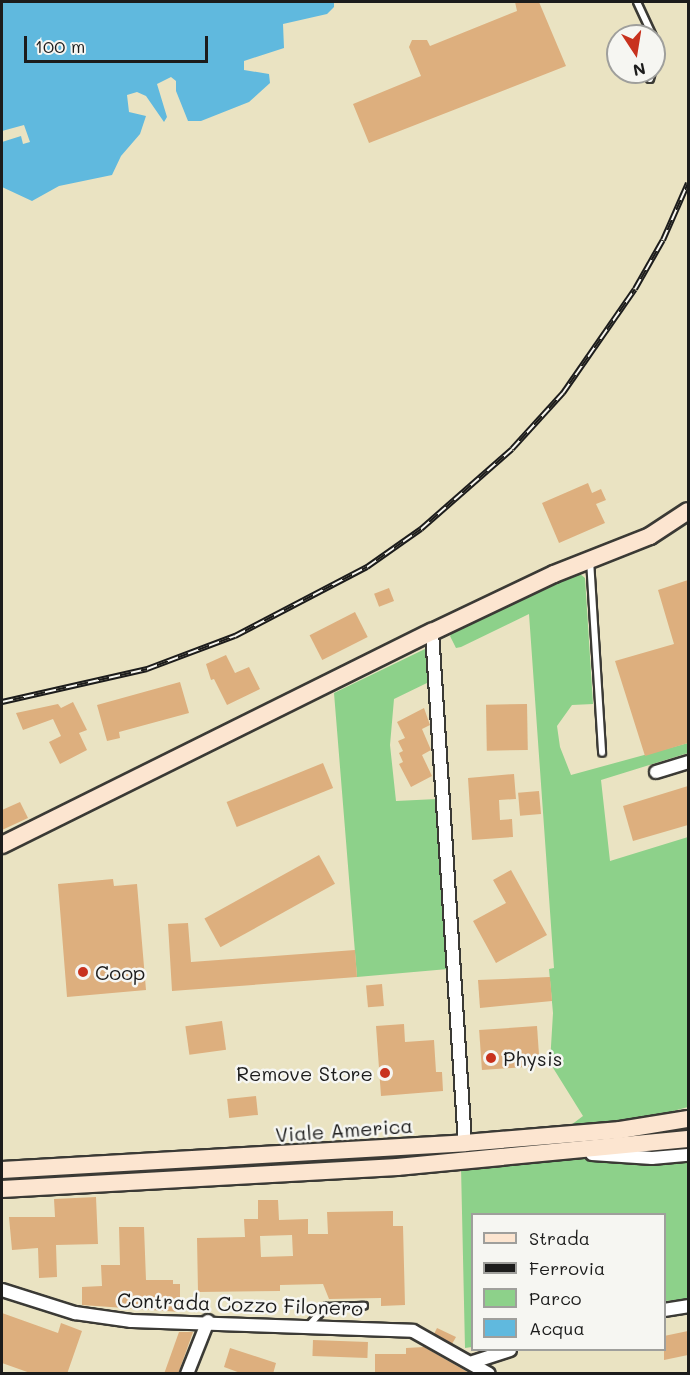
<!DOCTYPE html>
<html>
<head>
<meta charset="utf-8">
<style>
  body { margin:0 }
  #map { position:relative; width:690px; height:1375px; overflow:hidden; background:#eae3c2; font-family:Mali,sans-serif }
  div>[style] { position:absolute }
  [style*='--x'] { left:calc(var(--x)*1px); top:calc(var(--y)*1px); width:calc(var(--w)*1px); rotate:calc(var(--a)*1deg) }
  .green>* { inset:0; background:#8dd18a }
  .water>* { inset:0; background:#60b9de }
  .building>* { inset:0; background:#ddaf7e; transform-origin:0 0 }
  .roads { filter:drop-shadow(2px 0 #3b3a35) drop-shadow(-2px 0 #3b3a35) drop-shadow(0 2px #3b3a35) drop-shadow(0 -2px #3b3a35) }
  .lane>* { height:6px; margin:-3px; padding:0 3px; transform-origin:3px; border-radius:3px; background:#fff }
  .street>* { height:12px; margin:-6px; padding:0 6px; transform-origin:6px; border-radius:6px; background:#fff }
  .secondary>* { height:16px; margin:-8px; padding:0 8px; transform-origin:8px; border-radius:8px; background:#fce5d0 }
  .rail>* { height:6px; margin-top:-3px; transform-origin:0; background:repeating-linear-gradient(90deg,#f6f6f2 0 11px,#1c1c1c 0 22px); box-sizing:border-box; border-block:2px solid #1c1c1c }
  .dots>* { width:16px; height:16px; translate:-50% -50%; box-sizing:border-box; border:3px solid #f6f6f2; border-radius:50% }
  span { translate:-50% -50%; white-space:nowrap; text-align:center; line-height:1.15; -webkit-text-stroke:5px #f6f6f2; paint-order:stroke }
  .poi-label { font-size:20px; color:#1c1c1c }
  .left { translate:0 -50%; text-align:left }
  .right { translate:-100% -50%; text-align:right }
  .street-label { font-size:20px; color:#1c1c1c }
  .frame { position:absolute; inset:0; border:3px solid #1c1c1c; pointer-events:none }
  .legend { position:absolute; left:471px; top:1213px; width:195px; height:138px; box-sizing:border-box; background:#f6f6f2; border:2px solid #9f9f9c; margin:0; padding:8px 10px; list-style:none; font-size:18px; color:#1c1c1c }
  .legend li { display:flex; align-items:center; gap:12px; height:30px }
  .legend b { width:30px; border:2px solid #9f9f9c }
  .north { position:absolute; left:606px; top:24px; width:60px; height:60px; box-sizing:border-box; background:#f6f6f2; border:2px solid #9f9f9c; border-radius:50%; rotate:168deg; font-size:16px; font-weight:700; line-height:24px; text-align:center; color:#1c1c1c }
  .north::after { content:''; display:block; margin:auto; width:21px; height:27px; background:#c8321e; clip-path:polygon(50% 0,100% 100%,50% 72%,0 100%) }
  .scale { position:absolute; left:24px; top:36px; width:184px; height:27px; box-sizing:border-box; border:3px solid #1c1c1c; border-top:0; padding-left:8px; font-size:18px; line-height:21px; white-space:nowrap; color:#1c1c1c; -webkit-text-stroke:4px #f6f6f2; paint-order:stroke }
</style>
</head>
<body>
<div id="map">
  <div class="green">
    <div style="clip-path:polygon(580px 574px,585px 578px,593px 704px,572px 705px,557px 726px,560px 747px,571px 775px,688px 743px,688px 753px,601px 780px,610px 861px,688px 837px,688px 1107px,651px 1117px,571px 1125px,583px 1116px,550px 1063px,553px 1013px,549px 969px,554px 968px,529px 614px,461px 647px,456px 648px,450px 636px,453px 631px,551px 583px)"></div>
    <div style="clip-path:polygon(427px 648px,429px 682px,394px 699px,390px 745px,396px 801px,437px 799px,448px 969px,357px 977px,334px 693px)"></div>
    <div style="clip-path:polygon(586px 1157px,631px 1162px,688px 1160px,688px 1299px,665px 1301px,664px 1214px,472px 1214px,472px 1347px,465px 1348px,461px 1167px)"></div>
  </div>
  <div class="water">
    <div style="clip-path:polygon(2px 2px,334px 2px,334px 7px,327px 14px,283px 24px,284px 48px,244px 61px,244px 70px,269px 74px,270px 83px,249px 102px,201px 121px,188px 121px,176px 91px,176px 81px,171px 77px,157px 84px,167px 117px,164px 122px,146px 96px,137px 92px,127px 95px,129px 112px,146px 116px,140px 134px,121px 156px,112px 175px,59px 186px,32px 201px,2px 187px,2px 142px,21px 136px,23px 144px,30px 142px,24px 125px,2px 131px)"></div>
  </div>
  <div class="building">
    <div style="clip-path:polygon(515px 2px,539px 2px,566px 66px,369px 143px,353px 104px,421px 76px,409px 47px,412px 40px,427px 40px,430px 46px,517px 11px)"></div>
    <div style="clip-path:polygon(588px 483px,592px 493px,601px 489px,606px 500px,596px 504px,605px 523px,559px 543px,542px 503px)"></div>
    <div style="clip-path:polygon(688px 580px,688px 743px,645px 756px,615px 661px,674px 644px,658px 590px)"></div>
    <div style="left:389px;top:588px;width:14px;height:16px;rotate:69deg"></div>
    <div style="left:355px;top:612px;width:28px;height:51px;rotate:63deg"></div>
    <div style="clip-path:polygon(226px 655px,235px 673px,249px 667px,260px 689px,227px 705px,214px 679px,211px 680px,206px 664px)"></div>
    <div style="clip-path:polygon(180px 682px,189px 713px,119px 732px,120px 738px,107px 741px,97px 705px)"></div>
    <div style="clip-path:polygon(73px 702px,87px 730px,79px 733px,87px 750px,60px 764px,49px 742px,61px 736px,53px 719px,23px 730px,16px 713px,58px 704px,61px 708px)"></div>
    <div style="left:527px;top:704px;width:46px;height:41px;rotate:89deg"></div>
    <div style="clip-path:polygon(424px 708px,430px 725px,422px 729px,431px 750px,422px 755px,432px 776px,411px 787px,399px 764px,403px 762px,399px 753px,403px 751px,398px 741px,405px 738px,397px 722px)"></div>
    <div style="left:323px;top:763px;width:27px;height:104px;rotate:68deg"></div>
    <div style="clip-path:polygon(514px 774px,516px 799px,499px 800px,500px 820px,512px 819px,513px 837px,472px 840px,468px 778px)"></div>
    <div style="clip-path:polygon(688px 786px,688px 825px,633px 841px,623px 806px)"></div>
    <div style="left:539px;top:791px;width:23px;height:21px;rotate:85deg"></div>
    <div style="clip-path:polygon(20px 802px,28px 818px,2px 830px,2px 810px)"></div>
    <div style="left:319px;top:855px;width:33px;height:131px;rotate:61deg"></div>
    <div style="clip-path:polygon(511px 870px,547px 935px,496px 963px,473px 921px,506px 903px,493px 880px)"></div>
    <div style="clip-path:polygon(113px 879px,114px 886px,137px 884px,146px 990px,67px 997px,58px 884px)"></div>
    <div style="clip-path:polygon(188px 923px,191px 962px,355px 950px,357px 977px,172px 991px,168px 924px)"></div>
    <div style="clip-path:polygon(550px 977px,552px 1001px,480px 1008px,478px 980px)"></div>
    <div style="left:382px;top:984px;width:22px;height:16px;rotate:85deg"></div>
    <div style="left:222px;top:1021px;width:29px;height:37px;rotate:82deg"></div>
    <div style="clip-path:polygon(404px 1024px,405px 1042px,434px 1040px,436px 1072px,442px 1072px,443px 1091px,381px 1096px,376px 1026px)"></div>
    <div style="left:537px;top:1026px;width:40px;height:58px;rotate:86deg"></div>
    <div style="left:256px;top:1096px;width:19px;height:29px;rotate:84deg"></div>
    <div style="clip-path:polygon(96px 1197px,98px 1244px,56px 1245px,57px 1277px,39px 1278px,38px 1248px,12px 1250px,9px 1217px,55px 1217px,54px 1199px)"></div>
    <div style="clip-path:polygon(evenodd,258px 1200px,278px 1200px,279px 1220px,308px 1219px,308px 1234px,328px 1234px,327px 1212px,393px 1211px,393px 1226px,403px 1226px,405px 1305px,381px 1306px,381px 1298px,329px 1299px,323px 1284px,280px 1285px,280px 1291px,198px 1292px,197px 1238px,245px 1237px,244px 1219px,258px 1219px,258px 1200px,292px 1235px,293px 1256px,261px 1257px,260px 1236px,292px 1235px)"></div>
    <div style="clip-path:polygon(119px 1227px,144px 1227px,146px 1280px,173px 1280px,173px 1284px,180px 1284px,180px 1312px,82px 1305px,82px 1287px,102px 1286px,101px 1265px,120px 1265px)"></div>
    <div style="clip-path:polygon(2px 1313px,58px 1333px,61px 1323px,82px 1331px,67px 1374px,33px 1374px,2px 1363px)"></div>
    <div style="clip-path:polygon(437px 1328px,456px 1337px,452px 1344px,434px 1334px)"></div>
    <div style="clip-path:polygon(688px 1331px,688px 1355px,664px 1360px,664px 1336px)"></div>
    <div style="clip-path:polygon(179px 1332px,193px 1332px,178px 1374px,164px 1374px)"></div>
    <div style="left:313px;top:1340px;width:55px;height:16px;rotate:2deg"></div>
    <div style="clip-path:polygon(230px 1348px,276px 1363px,273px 1374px,243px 1374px,224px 1367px)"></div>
    <div style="clip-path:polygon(406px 1348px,424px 1347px,471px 1374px,375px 1374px,375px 1354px,406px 1354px)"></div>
  </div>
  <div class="roads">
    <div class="lane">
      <div style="--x:637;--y:2;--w:38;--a:65"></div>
      <div style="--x:654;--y:43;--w:19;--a:90"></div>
      <div style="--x:650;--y:79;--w:7;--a:-74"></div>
      <div style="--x:590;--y:560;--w:193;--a:86.4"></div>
      <div style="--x:309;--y:1325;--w:25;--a:-47"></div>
      <div style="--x:326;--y:1307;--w:38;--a:-2"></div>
    </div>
    <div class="street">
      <div style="--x:432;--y:632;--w:512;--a:86.31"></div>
      <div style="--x:656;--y:772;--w:34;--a:-17"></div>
      <div style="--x:592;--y:1154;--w:60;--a:3.8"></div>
      <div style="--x:652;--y:1158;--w:36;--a:-5"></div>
      <div style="--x:2;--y:1290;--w:77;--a:17.5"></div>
      <div style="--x:75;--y:1313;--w:57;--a:8.1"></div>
      <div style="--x:131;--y:1321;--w:282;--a:2"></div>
      <div style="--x:413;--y:1331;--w:87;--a:29.5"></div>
      <div style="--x:664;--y:1310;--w:24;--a:-9"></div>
      <div style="--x:473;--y:1362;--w:39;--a:-18"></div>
      <div style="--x:187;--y:1374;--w:57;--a:-68.4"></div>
    </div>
    <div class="secondary">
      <div style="--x:2;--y:845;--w:480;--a:-26.4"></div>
      <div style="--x:432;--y:632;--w:135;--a:-25.4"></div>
      <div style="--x:554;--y:574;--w:103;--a:-21.6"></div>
      <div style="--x:650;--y:536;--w:45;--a:-33.3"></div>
      <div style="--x:2;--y:1170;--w:464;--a:-3.3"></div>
      <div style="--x:465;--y:1143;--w:156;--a:-4.8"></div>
      <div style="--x:620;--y:1130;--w:69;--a:-9.2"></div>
      <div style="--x:2;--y:1189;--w:396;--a:-3.2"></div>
      <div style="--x:397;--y:1167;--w:292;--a:-5.5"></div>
    </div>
  </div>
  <div class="rail">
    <div style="--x:2;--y:702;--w:149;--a:-12.8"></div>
    <div style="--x:147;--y:669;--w:94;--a:-20.6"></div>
    <div style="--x:235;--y:636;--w:149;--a:-27.6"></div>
    <div style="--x:367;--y:567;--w:66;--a:-35.1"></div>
    <div style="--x:421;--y:529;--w:121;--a:-41.3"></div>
    <div style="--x:512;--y:449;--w:76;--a:-47.7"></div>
    <div style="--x:563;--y:393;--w:126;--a:-55.3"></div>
    <div style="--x:635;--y:289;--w:56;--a:-60.3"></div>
    <div style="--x:663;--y:240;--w:62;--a:-66.3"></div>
  </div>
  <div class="dots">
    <div style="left:83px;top:972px;background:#c8321e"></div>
    <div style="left:491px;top:1058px;background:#c8321e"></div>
    <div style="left:385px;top:1073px;background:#c8321e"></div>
  </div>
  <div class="poi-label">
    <span class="left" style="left:95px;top:972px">Coop</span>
    <span class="left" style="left:503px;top:1058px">Physis</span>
    <span class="right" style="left:373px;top:1073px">Remove Store</span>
  </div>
  <div class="street-label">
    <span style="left:344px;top:1130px;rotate:-4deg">Viale America</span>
    <span style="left:240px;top:1304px;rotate:2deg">Contrada Cozzo Filonero</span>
  </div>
  <div class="frame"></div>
  <ul class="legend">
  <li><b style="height:8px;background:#fce5d0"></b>Strada</li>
  <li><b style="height:8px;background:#1c1c1c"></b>Ferrovia</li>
  <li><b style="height:16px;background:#8dd18a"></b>Parco</li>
  <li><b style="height:16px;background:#60b9de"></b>Acqua</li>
  </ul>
  <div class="north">N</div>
  <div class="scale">100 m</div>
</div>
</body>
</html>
